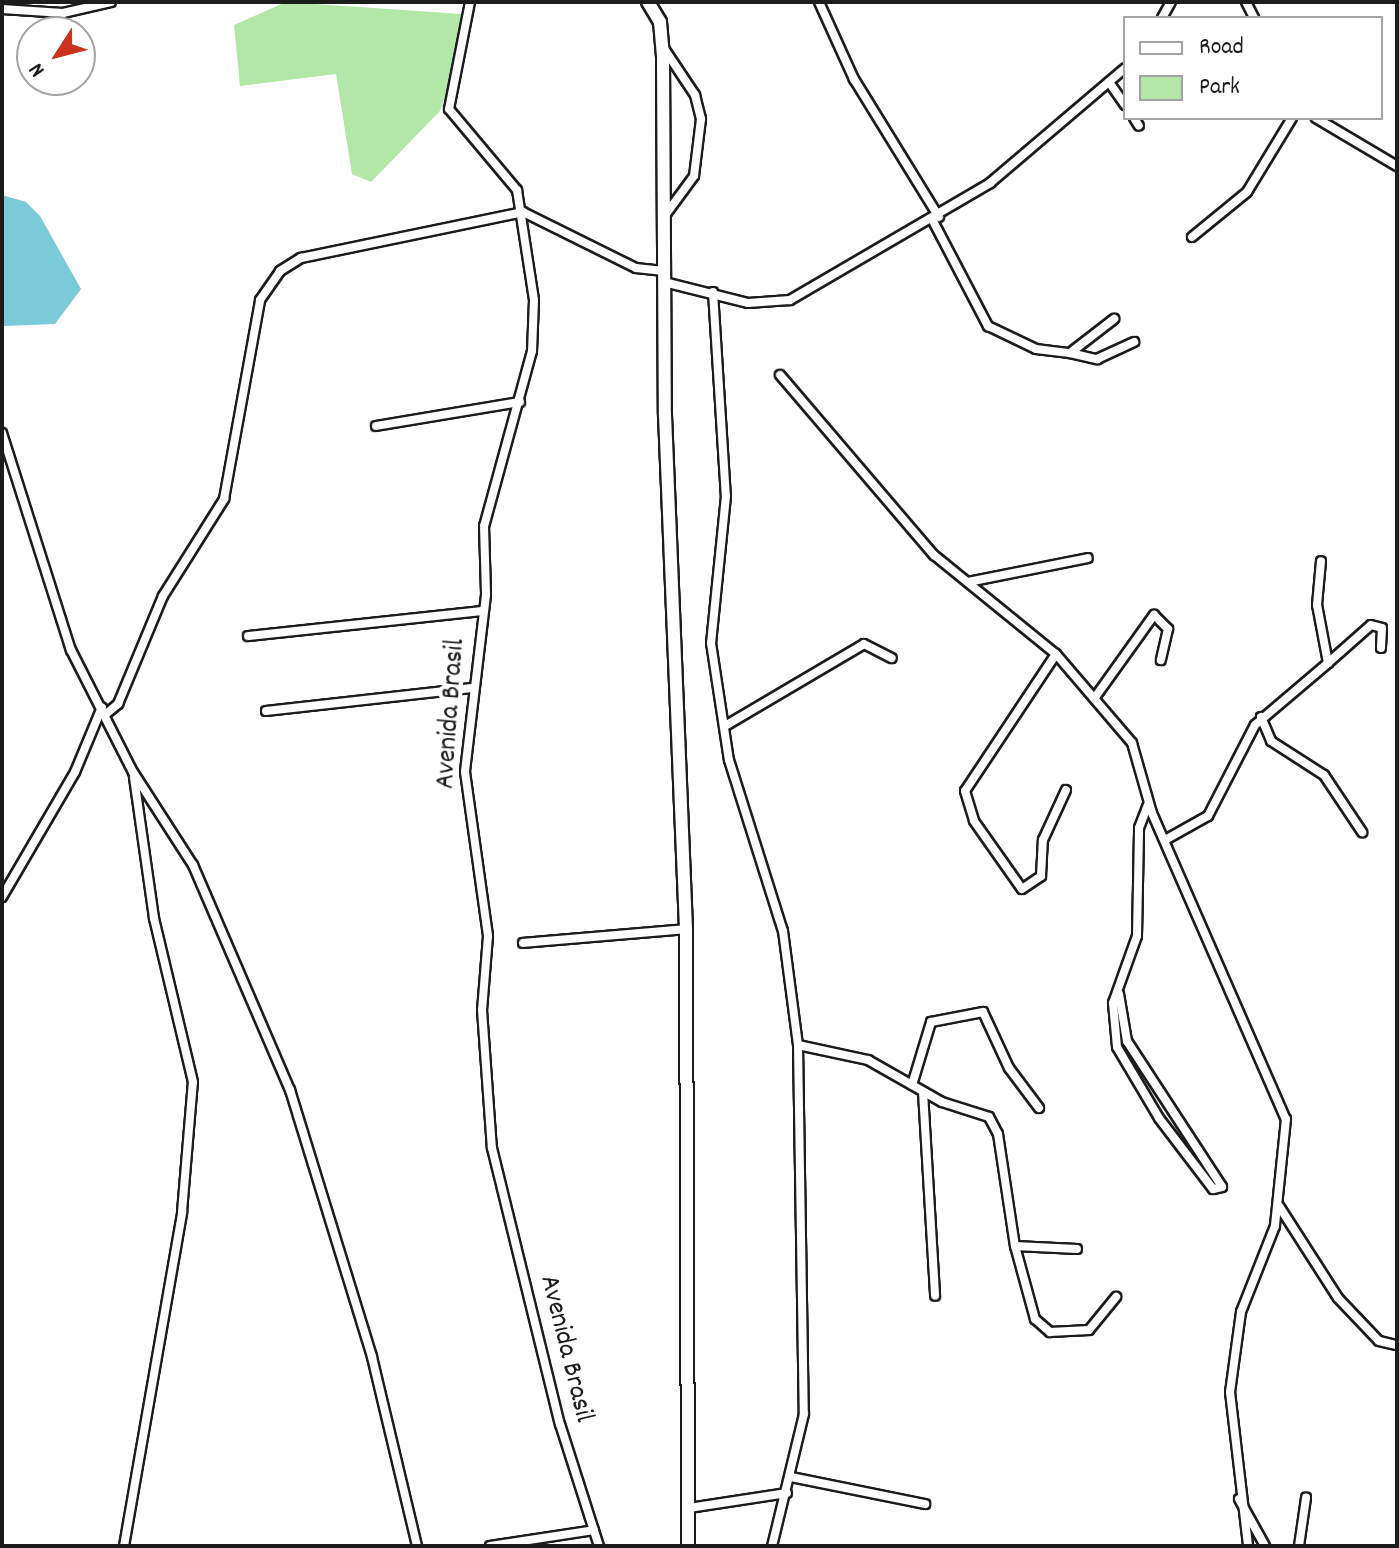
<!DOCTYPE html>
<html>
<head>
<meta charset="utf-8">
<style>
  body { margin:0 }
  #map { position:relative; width:1399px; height:1548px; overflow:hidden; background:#fff; font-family:Dekko,sans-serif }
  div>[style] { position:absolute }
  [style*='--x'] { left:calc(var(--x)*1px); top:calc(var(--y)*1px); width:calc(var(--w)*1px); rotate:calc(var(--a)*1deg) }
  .green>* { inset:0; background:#b2e7a8 }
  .water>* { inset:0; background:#7acad7 }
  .roads { filter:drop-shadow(2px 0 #1c1c1c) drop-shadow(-2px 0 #1c1c1c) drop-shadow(0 2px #1c1c1c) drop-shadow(0 -2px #1c1c1c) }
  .minor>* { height:8px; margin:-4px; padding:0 4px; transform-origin:4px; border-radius:4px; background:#fff }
  .secondary>* { height:12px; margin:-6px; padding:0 6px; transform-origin:6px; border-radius:6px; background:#fff }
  span { translate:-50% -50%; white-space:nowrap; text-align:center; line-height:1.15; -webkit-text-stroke:8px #fff; paint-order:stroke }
  .street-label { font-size:28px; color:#1c1c1c }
  .frame { position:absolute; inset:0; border:4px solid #1c1c1c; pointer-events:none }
  .legend { position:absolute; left:1123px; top:16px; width:260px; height:104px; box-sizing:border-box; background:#fff; border:2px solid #a4a4a4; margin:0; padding:10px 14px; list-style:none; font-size:24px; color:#1c1c1c }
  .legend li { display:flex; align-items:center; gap:16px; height:40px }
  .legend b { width:40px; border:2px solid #a4a4a4 }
  .north { position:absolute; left:16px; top:16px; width:80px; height:80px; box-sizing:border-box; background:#fff; border:2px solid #a4a4a4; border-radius:50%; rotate:234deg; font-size:22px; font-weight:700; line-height:32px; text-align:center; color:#1c1c1c }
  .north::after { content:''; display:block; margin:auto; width:28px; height:36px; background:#c8321e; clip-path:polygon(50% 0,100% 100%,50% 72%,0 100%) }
</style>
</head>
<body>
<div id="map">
  <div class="green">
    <div style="clip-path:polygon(286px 2px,461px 14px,460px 52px,440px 111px,371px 182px,352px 174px,336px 74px,240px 86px,234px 25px)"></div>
  </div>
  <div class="water">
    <div style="clip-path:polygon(2px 195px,26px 202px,40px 216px,81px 289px,55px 324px,2px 326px)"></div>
  </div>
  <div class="roads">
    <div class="minor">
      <div style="--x:470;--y:2;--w:109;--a:101.1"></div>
      <div style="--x:449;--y:109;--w:106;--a:50"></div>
      <div style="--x:517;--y:190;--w:111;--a:81.2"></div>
      <div style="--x:534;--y:300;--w:51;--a:92.2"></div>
      <div style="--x:532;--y:351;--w:181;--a:105.3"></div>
      <div style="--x:484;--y:526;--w:69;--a:88.3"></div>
      <div style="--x:486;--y:595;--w:178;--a:96.8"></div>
      <div style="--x:465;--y:772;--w:166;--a:82"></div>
      <div style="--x:488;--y:936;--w:74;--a:94.6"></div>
      <div style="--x:482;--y:1010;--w:138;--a:85.9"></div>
      <div style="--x:492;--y:1148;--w:284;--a:76.2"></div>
      <div style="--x:560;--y:1424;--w:128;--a:72.3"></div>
      <div style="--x:819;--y:2;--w:85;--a:65.6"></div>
      <div style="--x:854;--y:79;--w:162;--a:58.4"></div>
      <div style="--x:1246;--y:2;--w:18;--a:63"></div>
      <div style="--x:2;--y:9;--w:61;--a:3.8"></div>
      <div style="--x:63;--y:13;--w:49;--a:-12.9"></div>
      <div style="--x:1162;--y:18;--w:18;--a:-61"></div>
      <div style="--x:663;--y:47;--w:58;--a:56.3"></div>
      <div style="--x:695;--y:95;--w:25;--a:76"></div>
      <div style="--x:701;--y:119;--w:57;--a:97"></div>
      <div style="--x:694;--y:176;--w:47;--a:126.4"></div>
      <div style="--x:1109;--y:82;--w:28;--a:55"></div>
      <div style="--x:1134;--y:118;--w:9;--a:58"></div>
      <div style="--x:1316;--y:118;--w:94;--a:30.7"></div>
      <div style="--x:933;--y:221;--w:119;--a:62.4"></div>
      <div style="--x:988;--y:326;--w:53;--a:25.6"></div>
      <div style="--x:1036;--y:349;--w:34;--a:7"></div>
      <div style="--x:1070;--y:353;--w:56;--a:-37.7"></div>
      <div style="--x:1192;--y:237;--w:71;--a:-39.3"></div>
      <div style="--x:1247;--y:192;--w:87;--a:-58.7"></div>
      <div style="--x:664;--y:282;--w:87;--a:14"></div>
      <div style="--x:748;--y:303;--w:42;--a:-4.1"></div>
      <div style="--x:790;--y:300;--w:232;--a:-30.3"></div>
      <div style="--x:990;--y:183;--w:177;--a:-40.4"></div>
      <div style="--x:713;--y:292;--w:204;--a:86.4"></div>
      <div style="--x:726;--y:496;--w:148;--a:95.8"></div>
      <div style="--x:711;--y:643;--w:118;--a:81.3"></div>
      <div style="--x:729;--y:760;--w:179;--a:72.5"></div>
      <div style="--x:783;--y:931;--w:115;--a:82.5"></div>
      <div style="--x:798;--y:1045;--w:369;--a:89.1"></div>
      <div style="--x:804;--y:1414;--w:136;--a:103.6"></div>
      <div style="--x:1070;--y:353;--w:28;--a:13"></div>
      <div style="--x:1097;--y:359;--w:41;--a:-24.7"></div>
      <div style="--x:780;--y:375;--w:237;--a:49.5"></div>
      <div style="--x:934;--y:555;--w:157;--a:39.1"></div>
      <div style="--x:1056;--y:654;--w:164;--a:123.6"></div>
      <div style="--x:965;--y:791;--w:31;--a:73"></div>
      <div style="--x:974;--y:821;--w:83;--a:54.8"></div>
      <div style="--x:1022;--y:889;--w:23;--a:-34"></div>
      <div style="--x:1041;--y:876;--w:36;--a:-87"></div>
      <div style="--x:1043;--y:840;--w:55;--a:-65.3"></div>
      <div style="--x:376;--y:426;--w:146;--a:-9.5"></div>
      <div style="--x:2;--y:433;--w:228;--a:72.4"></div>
      <div style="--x:71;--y:650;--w:137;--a:63.1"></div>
      <div style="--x:133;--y:772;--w:111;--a:57.2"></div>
      <div style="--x:193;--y:865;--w:245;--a:66.7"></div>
      <div style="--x:290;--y:1090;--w:279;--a:72.9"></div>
      <div style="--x:372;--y:1357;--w:194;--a:76.6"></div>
      <div style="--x:968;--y:582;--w:122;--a:-11.3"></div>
      <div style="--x:248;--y:636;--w:236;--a:-6.1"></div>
      <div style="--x:1056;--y:654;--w:117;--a:49.5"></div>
      <div style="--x:1132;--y:743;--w:73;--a:74.1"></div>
      <div style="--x:1152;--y:813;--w:334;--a:66.4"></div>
      <div style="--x:1286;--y:1119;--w:108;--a:95.9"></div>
      <div style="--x:1275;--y:1226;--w:92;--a:111.6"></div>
      <div style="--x:1241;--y:1312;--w:81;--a:97.8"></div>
      <div style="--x:1230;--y:1392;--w:155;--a:83.3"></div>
      <div style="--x:1328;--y:663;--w:57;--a:-41.5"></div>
      <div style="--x:1371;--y:625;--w:11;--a:15"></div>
      <div style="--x:1382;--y:628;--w:20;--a:93"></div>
      <div style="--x:1096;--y:696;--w:100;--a:-54.4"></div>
      <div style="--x:1154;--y:615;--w:20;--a:45"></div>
      <div style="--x:1168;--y:629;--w:32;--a:103"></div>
      <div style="--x:266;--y:711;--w:207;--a:-6.4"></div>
      <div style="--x:106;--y:714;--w:16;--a:-40"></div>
      <div style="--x:118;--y:704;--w:117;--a:-67.4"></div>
      <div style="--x:163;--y:596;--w:115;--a:-57.8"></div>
      <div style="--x:224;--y:499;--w:202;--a:-79.7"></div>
      <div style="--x:260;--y:300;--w:35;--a:-55"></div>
      <div style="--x:280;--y:271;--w:25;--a:-32"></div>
      <div style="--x:301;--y:258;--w:227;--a:-11.7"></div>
      <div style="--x:523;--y:212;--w:126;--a:26.4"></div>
      <div style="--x:636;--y:268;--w:28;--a:6"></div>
      <div style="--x:1261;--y:717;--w:26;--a:67"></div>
      <div style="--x:1271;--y:741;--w:63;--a:32.7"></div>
      <div style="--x:1324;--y:775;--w:69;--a:56.3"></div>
      <div style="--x:725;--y:726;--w:161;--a:-30.5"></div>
      <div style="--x:864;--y:644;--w:31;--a:27"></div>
      <div style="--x:1165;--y:840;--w:49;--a:-29.2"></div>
      <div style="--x:1208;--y:816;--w:102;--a:-62.7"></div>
      <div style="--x:1255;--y:725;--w:96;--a:-40.3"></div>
      <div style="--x:1328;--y:663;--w:59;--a:-100.7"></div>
      <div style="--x:1317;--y:605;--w:44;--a:-84.8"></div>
      <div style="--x:2;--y:897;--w:145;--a:-59.7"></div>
      <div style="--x:75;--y:772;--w:70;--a:-67.4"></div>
      <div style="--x:523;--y:943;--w:164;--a:-4.9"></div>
      <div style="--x:1119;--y:994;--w:48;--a:80.3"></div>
      <div style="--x:1127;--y:1041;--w:174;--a:56.9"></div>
      <div style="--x:1222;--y:1187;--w:9;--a:167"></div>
      <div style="--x:1213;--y:1189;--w:89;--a:-127.3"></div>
      <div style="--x:1159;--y:1118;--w:82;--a:-120.6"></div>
      <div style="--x:1117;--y:1047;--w:44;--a:-95.2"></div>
      <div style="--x:1113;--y:1003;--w:71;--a:-70.3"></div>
      <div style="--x:1137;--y:936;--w:108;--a:-88.9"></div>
      <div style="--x:1139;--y:828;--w:25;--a:-69"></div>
      <div style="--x:798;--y:1045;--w:72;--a:12.1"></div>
      <div style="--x:868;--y:1060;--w:85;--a:29.6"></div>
      <div style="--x:942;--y:1102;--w:49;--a:17.7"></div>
      <div style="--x:989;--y:1117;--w:19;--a:62"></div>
      <div style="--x:998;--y:1134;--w:113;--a:81.4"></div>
      <div style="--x:1015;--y:1246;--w:62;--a:2.8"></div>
      <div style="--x:912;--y:1085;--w:66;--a:-73.2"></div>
      <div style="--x:931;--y:1022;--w:53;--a:-10.9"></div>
      <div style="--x:983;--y:1012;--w:62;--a:65.1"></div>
      <div style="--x:1009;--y:1068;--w:50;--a:53.1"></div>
      <div style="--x:923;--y:1092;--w:204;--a:86.6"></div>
      <div style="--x:1279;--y:1206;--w:109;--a:57.3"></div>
      <div style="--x:1338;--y:1298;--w:59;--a:46.4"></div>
      <div style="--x:1379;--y:1341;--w:18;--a:13"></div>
      <div style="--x:1015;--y:1246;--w:76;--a:74.7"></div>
      <div style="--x:1035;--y:1319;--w:20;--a:41"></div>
      <div style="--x:1050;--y:1332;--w:39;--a:-3"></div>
      <div style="--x:1089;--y:1330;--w:43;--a:-50.7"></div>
      <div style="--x:791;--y:1477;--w:137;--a:11.4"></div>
      <div style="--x:1239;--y:1499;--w:54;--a:61"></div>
      <div style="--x:689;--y:1508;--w:99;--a:-8.7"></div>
      <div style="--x:124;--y:1546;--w:339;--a:-80.1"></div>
      <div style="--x:182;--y:1212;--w:130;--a:-85.2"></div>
      <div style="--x:193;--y:1082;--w:169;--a:-103.4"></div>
      <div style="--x:154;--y:918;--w:142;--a:-98.1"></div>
      <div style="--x:490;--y:1546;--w:105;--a:-8.7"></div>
      <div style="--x:1299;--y:1546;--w:49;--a:-81.7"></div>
    </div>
    <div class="secondary">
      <div style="--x:648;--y:2;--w:23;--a:59"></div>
      <div style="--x:660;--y:22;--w:37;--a:85"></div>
      <div style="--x:663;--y:59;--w:356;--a:89.7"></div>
      <div style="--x:665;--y:415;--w:514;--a:87.66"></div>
      <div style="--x:686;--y:929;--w:617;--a:89.81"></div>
    </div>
  </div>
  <div class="street-label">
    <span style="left:452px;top:714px;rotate:-86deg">Avenida Brasil</span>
    <span style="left:565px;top:1349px;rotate:76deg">Avenida Brasil</span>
  </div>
  <div class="frame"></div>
  <ul class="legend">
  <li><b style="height:10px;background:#fff"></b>Road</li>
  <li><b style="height:22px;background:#b2e7a8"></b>Park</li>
  </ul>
  <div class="north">N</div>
</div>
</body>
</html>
